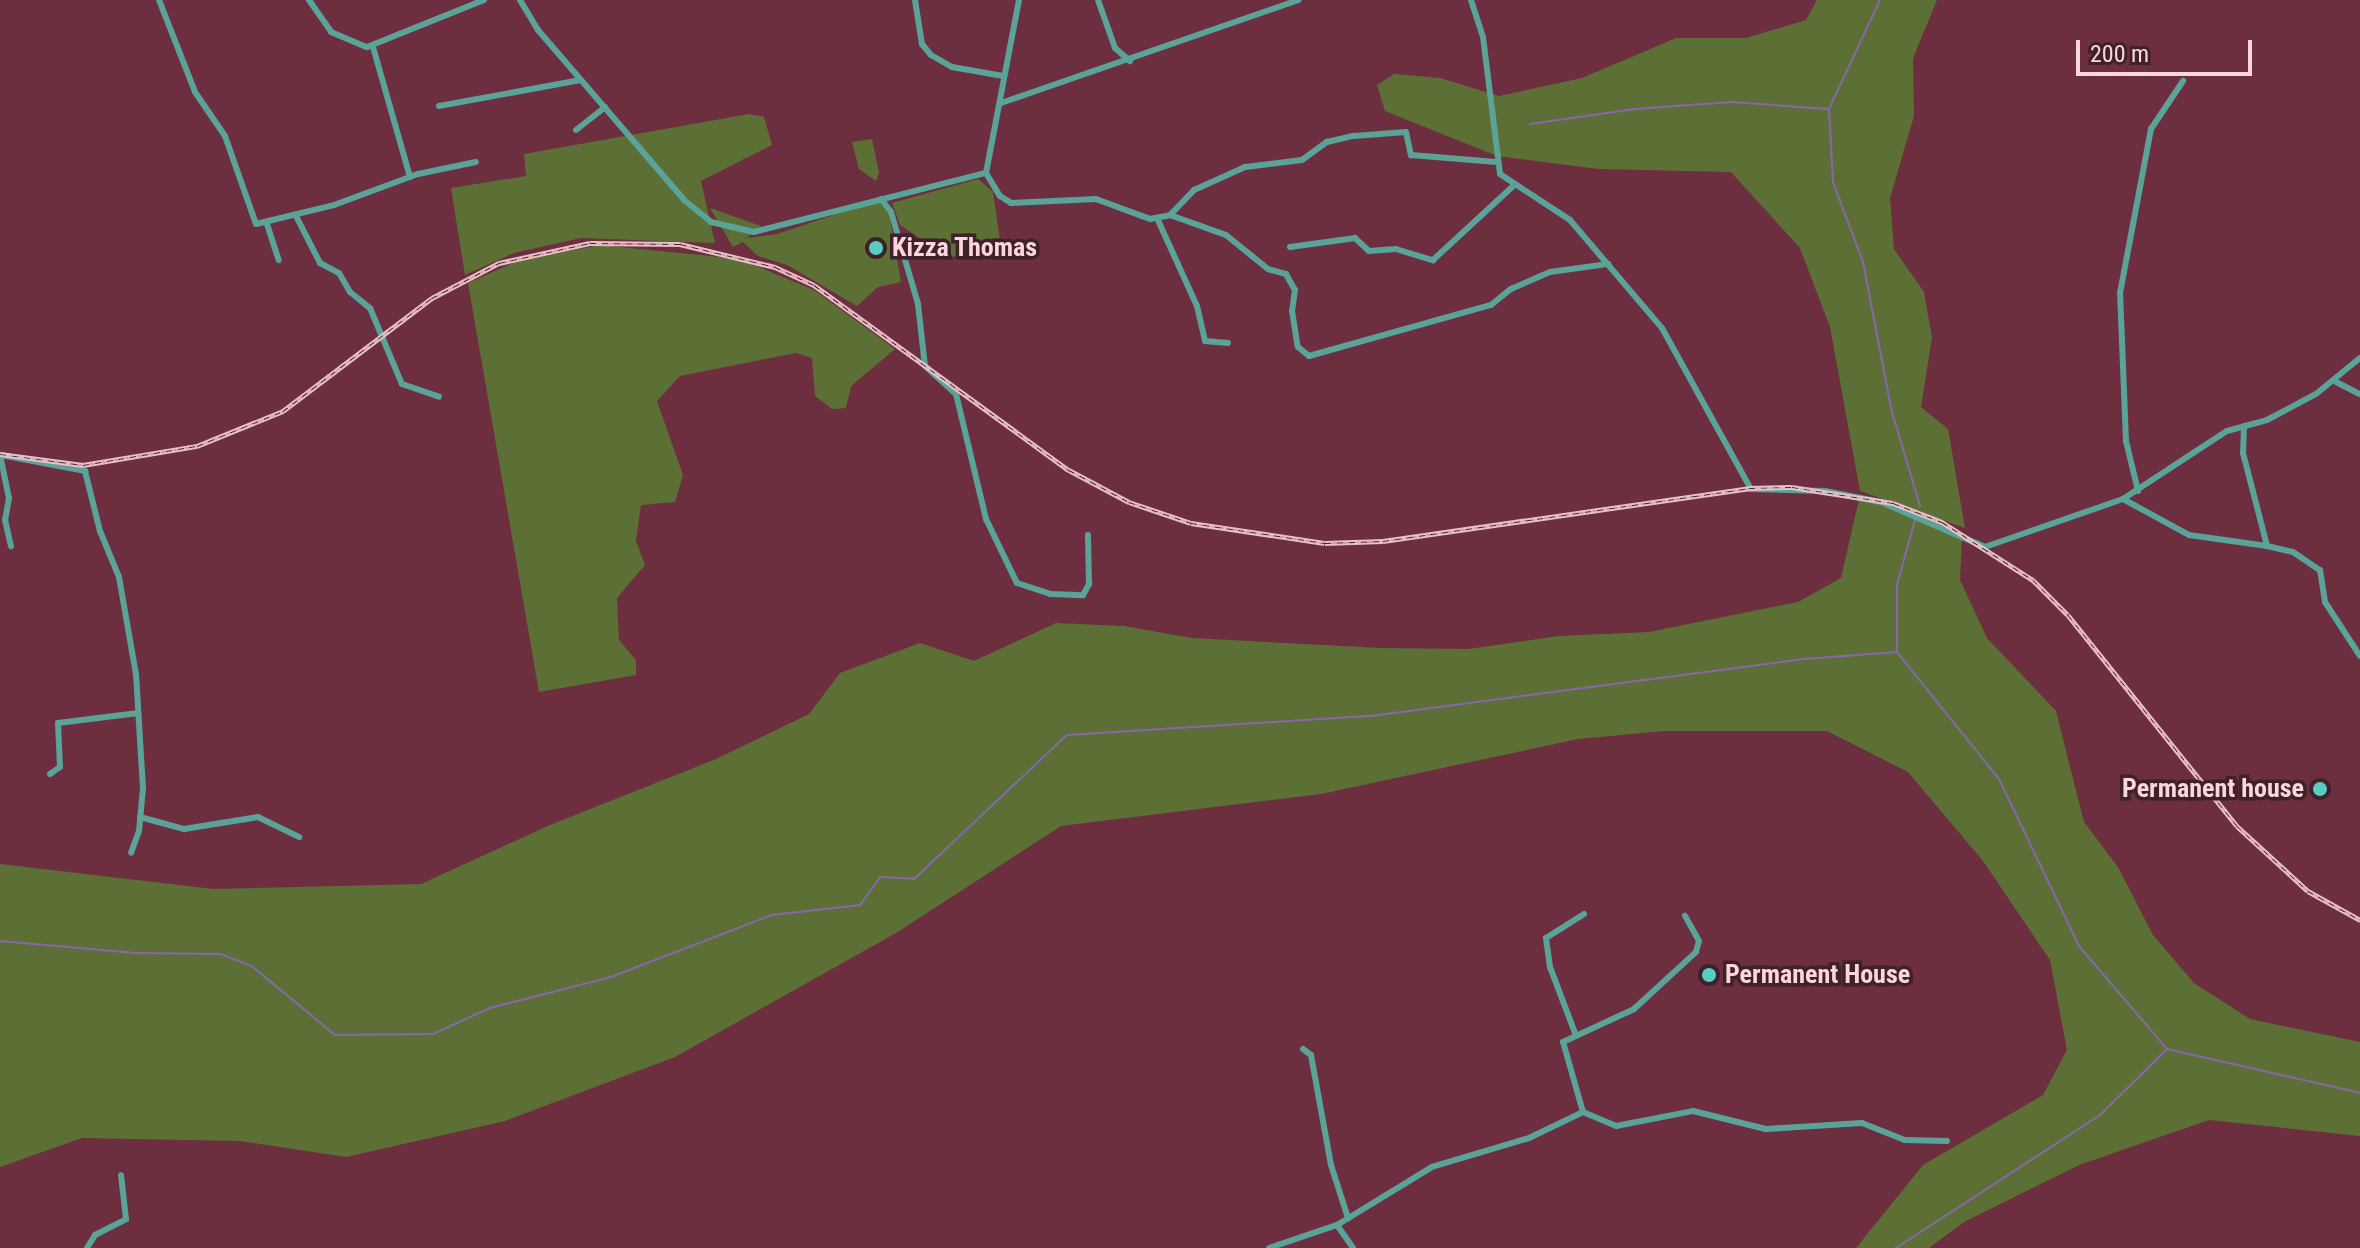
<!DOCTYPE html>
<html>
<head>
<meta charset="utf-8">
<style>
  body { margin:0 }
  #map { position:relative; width:2360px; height:1248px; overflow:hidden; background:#6d2e3f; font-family:"Roboto Condensed",sans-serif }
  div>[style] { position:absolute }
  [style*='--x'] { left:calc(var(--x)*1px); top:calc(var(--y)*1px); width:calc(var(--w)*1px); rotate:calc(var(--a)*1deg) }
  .green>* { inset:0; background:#5c7036 }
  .stream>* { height:2px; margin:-1px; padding:0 1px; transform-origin:1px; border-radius:1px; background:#8767ab }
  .street>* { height:6px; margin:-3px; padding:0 3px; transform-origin:3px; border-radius:3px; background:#59a399 }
  .rail>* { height:5px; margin-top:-2.5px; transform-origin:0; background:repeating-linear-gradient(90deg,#3f2229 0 6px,#eac0c8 0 12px); box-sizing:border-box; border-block:2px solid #eac0c8 }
  .dots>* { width:22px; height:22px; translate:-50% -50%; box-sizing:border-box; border:4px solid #3f2229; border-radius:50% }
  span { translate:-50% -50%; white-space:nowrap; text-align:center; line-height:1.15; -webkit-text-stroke:7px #3f2229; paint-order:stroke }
  .poi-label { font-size:26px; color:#fdd6dd; font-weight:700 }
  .left { translate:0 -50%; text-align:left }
  .right { translate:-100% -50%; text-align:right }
  .scale { position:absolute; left:2076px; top:40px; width:176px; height:36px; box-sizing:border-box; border:4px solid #fdd6dd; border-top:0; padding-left:10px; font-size:24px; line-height:28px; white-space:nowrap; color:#fdd6dd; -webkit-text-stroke:6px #3f2229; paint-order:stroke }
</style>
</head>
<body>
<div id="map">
  <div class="green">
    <div style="clip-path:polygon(1817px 0,1937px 0,1913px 58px,1914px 116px,1890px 198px,1894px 249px,1924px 292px,1932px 337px,1921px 407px,1948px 429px,1965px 528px,1860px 491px,1830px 327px,1800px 248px,1731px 172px,1599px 169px,1497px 156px,1385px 111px,1377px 85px,1394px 74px,1440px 78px,1499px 96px,1582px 78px,1676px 38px,1746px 38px,1806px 20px)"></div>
    <div style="clip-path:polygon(749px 114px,764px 117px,772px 145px,701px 181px,715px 243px,581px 238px,514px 253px,465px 275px,451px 188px,526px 176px,524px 154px)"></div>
    <div style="clip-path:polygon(872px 139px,879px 173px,876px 181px,859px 169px,852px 142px)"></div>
    <div style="clip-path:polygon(978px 179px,993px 192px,1000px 241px,949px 258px,900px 225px,892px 203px)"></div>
    <div style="clip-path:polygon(878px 200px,889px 213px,901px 282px,878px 287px,857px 306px,787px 265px,758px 256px,743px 242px,733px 247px,710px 208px,761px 226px,747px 238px,777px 234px)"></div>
    <div style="clip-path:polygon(600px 245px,740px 259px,814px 290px,895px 349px,851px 386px,846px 408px,832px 409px,815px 396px,812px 358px,796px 353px,680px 376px,657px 401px,683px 475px,675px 502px,641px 505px,636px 541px,645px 565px,617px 598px,619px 640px,636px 660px,636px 675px,539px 692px,468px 283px,515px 262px)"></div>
    <div style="clip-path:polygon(1859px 499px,1890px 506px,1962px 537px,1960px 580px,1987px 638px,2056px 711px,2084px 822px,2118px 867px,2153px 935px,2194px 983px,2250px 1019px,2360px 1042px,2360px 1136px,2209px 1120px,2079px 1165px,1964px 1222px,1929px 1248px,1856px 1248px,1923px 1165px,2043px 1095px,2067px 1050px,2050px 960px,1983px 861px,1908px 772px,1827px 731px,1664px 731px,1578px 739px,1321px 794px,1061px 826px,896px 933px,675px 1057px,505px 1121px,346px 1157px,240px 1141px,82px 1138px,0 1167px,0 864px,213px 889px,421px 884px,550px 825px,716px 759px,809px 714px,840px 673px,920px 643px,974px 661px,1056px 623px,1124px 626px,1192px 638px,1380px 648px,1469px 649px,1559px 636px,1649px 632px,1798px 602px,1841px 578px)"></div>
  </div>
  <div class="stream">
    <div style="--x:1880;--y:0;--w:120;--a:115.1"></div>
    <div style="--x:1829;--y:109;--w:73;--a:86.9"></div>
    <div style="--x:1833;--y:182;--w:85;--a:69.4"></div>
    <div style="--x:1863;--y:262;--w:153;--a:79.1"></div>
    <div style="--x:1892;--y:412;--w:98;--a:73.4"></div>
    <div style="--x:1530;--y:124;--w:106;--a:-8.1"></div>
    <div style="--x:1635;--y:109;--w:97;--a:-4.1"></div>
    <div style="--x:1732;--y:102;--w:96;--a:4.2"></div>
    <div style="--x:1915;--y:520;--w:67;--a:105.5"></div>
    <div style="--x:1897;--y:585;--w:67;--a:90"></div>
    <div style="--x:1897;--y:652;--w:163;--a:51.2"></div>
    <div style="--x:1999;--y:779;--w:185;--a:64.4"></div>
    <div style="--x:2079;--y:946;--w:135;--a:49.5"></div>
    <div style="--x:2167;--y:1049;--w:198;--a:12.8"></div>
    <div style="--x:0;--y:941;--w:136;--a:5.1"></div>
    <div style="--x:135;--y:953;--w:86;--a:0.7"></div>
    <div style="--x:221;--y:954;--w:35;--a:22"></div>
    <div style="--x:253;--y:967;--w:107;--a:39.7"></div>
    <div style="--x:335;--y:1035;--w:98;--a:-0.6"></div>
    <div style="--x:433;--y:1034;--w:63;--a:-24.5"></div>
    <div style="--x:490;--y:1008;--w:125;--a:-14.4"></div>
    <div style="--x:611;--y:977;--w:173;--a:-21.1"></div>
    <div style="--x:772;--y:915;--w:89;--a:-6.5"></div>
    <div style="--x:860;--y:905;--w:34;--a:-54"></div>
    <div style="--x:880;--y:877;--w:34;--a:3"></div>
    <div style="--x:914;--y:879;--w:210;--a:-43.3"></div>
    <div style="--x:1067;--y:735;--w:305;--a:-3.6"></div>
    <div style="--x:1371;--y:716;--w:438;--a:-7.5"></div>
    <div style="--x:1805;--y:659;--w:92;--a:-4.4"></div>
    <div style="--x:1896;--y:1248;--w:244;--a:-33.1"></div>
    <div style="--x:2100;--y:1115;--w:94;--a:-44.6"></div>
  </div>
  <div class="street">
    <div style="--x:159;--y:0;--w:99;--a:68.6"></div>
    <div style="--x:195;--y:92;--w:53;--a:55.7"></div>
    <div style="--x:225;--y:136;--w:93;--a:70.6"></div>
    <div style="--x:256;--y:224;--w:80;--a:-13.7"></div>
    <div style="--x:334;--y:205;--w:90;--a:-20.3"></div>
    <div style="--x:418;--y:174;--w:59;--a:-11.7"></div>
    <div style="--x:309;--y:0;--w:39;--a:55"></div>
    <div style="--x:331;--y:32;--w:39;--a:23"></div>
    <div style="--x:367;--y:47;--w:126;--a:-21.9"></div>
    <div style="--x:520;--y:0;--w:35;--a:59"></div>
    <div style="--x:538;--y:30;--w:224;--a:49.3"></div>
    <div style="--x:684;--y:200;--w:35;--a:39"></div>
    <div style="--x:711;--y:222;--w:44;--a:13.1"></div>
    <div style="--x:754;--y:232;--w:239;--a:-14.3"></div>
    <div style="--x:986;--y:173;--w:176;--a:-79.2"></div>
    <div style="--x:915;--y:0;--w:45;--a:81"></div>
    <div style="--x:922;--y:44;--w:14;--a:51"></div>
    <div style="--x:931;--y:55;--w:24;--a:30"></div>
    <div style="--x:952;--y:67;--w:52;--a:10"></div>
    <div style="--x:1098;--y:0;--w:51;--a:70.5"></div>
    <div style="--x:1115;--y:48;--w:20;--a:41"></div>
    <div style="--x:1471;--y:0;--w:39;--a:72"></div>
    <div style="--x:1483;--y:37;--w:138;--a:82.9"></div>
    <div style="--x:1500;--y:174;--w:84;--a:33.3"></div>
    <div style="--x:1570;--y:220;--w:142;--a:49.6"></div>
    <div style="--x:1662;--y:328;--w:184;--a:61.1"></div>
    <div style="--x:1751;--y:489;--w:74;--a:1.5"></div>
    <div style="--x:1825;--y:491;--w:57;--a:11.1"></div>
    <div style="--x:1881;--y:502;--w:113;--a:23.4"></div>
    <div style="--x:1985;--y:547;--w:146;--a:-19.2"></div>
    <div style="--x:2123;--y:499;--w:124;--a:-33.2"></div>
    <div style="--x:2227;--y:431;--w:41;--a:-15.4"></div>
    <div style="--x:2267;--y:420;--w:55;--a:-28"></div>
    <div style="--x:2316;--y:394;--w:57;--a:-39.3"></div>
    <div style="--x:373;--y:47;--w:135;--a:74.1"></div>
    <div style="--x:1001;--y:103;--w:315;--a:-19.1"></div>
    <div style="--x:439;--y:106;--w:144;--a:-10.4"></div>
    <div style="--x:576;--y:130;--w:37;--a:-38"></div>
    <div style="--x:986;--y:173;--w:27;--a:59"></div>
    <div style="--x:1000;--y:196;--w:13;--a:32"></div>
    <div style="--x:1011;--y:203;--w:85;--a:-2.7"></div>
    <div style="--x:1096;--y:199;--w:58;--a:20.3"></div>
    <div style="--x:1150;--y:219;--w:20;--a:-11"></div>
    <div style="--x:1170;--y:215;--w:35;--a:-46"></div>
    <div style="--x:1194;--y:190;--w:56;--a:-24.3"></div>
    <div style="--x:1245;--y:167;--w:57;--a:-7"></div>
    <div style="--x:1302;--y:160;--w:31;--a:-36"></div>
    <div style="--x:1327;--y:142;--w:28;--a:-13"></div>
    <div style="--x:1354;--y:136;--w:52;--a:-4.4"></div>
    <div style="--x:1406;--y:132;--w:24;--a:78"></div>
    <div style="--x:1411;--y:155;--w:85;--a:4.7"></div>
    <div style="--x:881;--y:199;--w:16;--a:52"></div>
    <div style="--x:891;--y:212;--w:96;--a:73.6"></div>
    <div style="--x:918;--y:304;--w:62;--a:83.6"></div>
    <div style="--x:925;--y:366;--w:42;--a:42.1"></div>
    <div style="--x:956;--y:394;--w:129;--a:76.5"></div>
    <div style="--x:986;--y:519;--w:71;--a:64.2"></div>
    <div style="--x:1017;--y:583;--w:35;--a:18"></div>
    <div style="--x:1050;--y:594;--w:33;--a:2"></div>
    <div style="--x:1083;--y:595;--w:13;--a:-61"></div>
    <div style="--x:1089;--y:584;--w:49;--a:-91.2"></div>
    <div style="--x:1170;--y:215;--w:59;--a:19.7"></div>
    <div style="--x:1226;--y:235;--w:54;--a:39"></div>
    <div style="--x:1268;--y:269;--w:19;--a:16"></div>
    <div style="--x:1286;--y:274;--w:18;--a:61"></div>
    <div style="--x:1295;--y:290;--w:21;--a:98"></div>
    <div style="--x:1292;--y:311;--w:36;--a:81"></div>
    <div style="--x:1298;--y:347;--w:14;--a:39"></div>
    <div style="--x:1309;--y:356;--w:189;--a:-15.7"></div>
    <div style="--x:1491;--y:305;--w:26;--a:-39"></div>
    <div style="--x:1511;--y:289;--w:43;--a:-23.6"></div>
    <div style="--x:1550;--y:272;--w:59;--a:-7.9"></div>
    <div style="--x:296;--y:216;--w:53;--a:62.9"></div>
    <div style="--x:320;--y:263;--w:21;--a:28"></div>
    <div style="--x:339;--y:273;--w:22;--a:60"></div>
    <div style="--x:350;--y:292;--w:26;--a:39"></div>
    <div style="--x:370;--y:308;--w:82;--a:67.2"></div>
    <div style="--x:402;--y:384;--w:39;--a:19"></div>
    <div style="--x:1157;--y:218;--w:97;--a:65.6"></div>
    <div style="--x:1197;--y:306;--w:36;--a:77"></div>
    <div style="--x:1205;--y:341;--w:23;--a:5"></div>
    <div style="--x:267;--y:224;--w:38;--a:72"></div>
    <div style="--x:1290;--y:247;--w:66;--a:-7.9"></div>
    <div style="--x:1355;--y:238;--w:19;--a:43"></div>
    <div style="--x:1369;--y:251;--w:27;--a:-4"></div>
    <div style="--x:1396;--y:249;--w:39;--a:17"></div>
    <div style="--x:1433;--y:260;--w:108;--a:-42.7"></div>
    <div style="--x:2336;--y:382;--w:27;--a:27"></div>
    <div style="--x:2244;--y:426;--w:27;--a:92"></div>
    <div style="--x:2243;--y:453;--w:96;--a:75.5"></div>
    <div style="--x:2267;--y:546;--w:27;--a:13"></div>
    <div style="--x:2293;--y:552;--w:32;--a:34"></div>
    <div style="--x:2320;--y:570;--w:32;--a:81"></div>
    <div style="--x:2325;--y:602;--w:64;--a:57.1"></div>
    <div style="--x:0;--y:455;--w:44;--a:78.2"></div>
    <div style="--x:9;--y:498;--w:22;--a:100"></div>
    <div style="--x:5;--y:520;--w:27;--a:77"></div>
    <div style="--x:1;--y:455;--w:86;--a:10.8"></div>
    <div style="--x:85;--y:471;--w:62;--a:76"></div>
    <div style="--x:100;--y:531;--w:50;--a:67.6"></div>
    <div style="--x:119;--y:577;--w:98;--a:80.1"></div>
    <div style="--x:136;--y:674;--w:114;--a:86.5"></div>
    <div style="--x:143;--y:788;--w:43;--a:95.3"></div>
    <div style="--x:139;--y:831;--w:23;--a:110"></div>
    <div style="--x:2138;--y:491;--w:51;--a:-103.5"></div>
    <div style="--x:2126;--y:441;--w:148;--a:-92.3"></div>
    <div style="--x:2120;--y:293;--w:167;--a:-79.3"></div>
    <div style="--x:2151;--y:129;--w:58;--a:-56.3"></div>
    <div style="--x:2123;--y:499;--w:75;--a:28.6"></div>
    <div style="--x:2189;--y:535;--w:79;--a:8"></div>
    <div style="--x:50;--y:774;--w:12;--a:-35"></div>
    <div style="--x:60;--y:767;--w:44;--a:-92.6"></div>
    <div style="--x:58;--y:723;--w:81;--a:-7.1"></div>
    <div style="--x:140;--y:817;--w:46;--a:15.3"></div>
    <div style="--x:184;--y:829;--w:75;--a:-9.2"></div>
    <div style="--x:258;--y:817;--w:46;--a:26"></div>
    <div style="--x:1575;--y:1033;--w:71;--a:-110.7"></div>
    <div style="--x:1550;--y:967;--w:29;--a:-98"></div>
    <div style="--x:1546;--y:938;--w:45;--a:-32.3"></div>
    <div style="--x:1303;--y:1049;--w:10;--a:37"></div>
    <div style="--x:1311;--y:1055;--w:112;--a:79.7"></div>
    <div style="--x:1331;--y:1165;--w:56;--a:72.2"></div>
    <div style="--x:1583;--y:1112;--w:73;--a:-105.9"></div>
    <div style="--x:1563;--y:1042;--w:78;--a:-24.9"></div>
    <div style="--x:1634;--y:1009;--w:84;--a:-42.6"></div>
    <div style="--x:1696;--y:952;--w:11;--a:-75"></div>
    <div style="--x:1699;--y:941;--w:29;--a:-119"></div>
    <div style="--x:1337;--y:1225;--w:28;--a:55"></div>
    <div style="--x:87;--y:1248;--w:15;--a:-58"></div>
    <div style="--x:95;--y:1235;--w:35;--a:-27"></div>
    <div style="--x:126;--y:1219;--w:44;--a:-96.5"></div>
    <div style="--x:1269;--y:1248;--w:72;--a:-18.7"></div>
    <div style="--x:1337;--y:1225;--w:111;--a:-31.4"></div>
    <div style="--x:1432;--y:1167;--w:101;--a:-16.6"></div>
    <div style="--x:1529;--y:1138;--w:60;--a:-25.7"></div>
    <div style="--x:1583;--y:1112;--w:36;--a:23"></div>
    <div style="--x:1616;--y:1126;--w:78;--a:-11"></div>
    <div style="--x:1693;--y:1111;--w:75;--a:13.9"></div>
    <div style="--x:1766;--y:1129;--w:96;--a:-3.6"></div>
    <div style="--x:1862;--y:1123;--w:46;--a:21.6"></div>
    <div style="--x:1905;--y:1140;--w:42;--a:1.4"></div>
  </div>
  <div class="rail">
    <div style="--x:0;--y:454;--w:84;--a:7.5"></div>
    <div style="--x:83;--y:465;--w:116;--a:-9.5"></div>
    <div style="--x:197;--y:446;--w:93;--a:-22.1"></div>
    <div style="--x:283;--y:411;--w:187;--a:-37.2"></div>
    <div style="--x:432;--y:298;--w:76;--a:-27.6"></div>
    <div style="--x:499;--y:263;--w:93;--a:-12.4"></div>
    <div style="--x:590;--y:243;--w:90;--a:0.6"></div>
    <div style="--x:680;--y:244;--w:98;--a:13.6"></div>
    <div style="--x:775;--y:267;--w:43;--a:24.8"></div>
    <div style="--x:814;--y:285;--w:315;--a:36"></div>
    <div style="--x:1069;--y:470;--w:68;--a:28.1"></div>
    <div style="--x:1129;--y:502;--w:65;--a:18.7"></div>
    <div style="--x:1191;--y:523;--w:135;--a:8.5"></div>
    <div style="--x:1325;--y:543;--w:58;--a:-2"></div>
    <div style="--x:1383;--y:541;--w:370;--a:-8.2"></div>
    <div style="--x:1749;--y:488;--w:43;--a:-1.3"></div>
    <div style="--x:1792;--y:487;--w:102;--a:9"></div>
    <div style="--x:1893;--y:503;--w:53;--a:21.2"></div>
    <div style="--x:1942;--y:522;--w:108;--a:32.5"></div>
    <div style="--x:2033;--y:580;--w:49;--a:45"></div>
    <div style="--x:2068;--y:615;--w:270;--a:51.3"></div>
    <div style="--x:2237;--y:826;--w:96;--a:42.5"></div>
    <div style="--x:2308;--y:891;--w:60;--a:29.1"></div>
  </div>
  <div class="dots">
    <div style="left:876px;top:248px;background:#58cec0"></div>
    <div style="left:2320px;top:789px;background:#58cec0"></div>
    <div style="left:1709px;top:975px;background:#58cec0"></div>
  </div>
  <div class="poi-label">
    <span class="left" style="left:892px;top:248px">Kizza Thomas</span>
    <span class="right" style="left:2304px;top:789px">Permanent house</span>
    <span class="left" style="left:1725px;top:975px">Permanent House</span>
  </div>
  <div class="scale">200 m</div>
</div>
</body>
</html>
